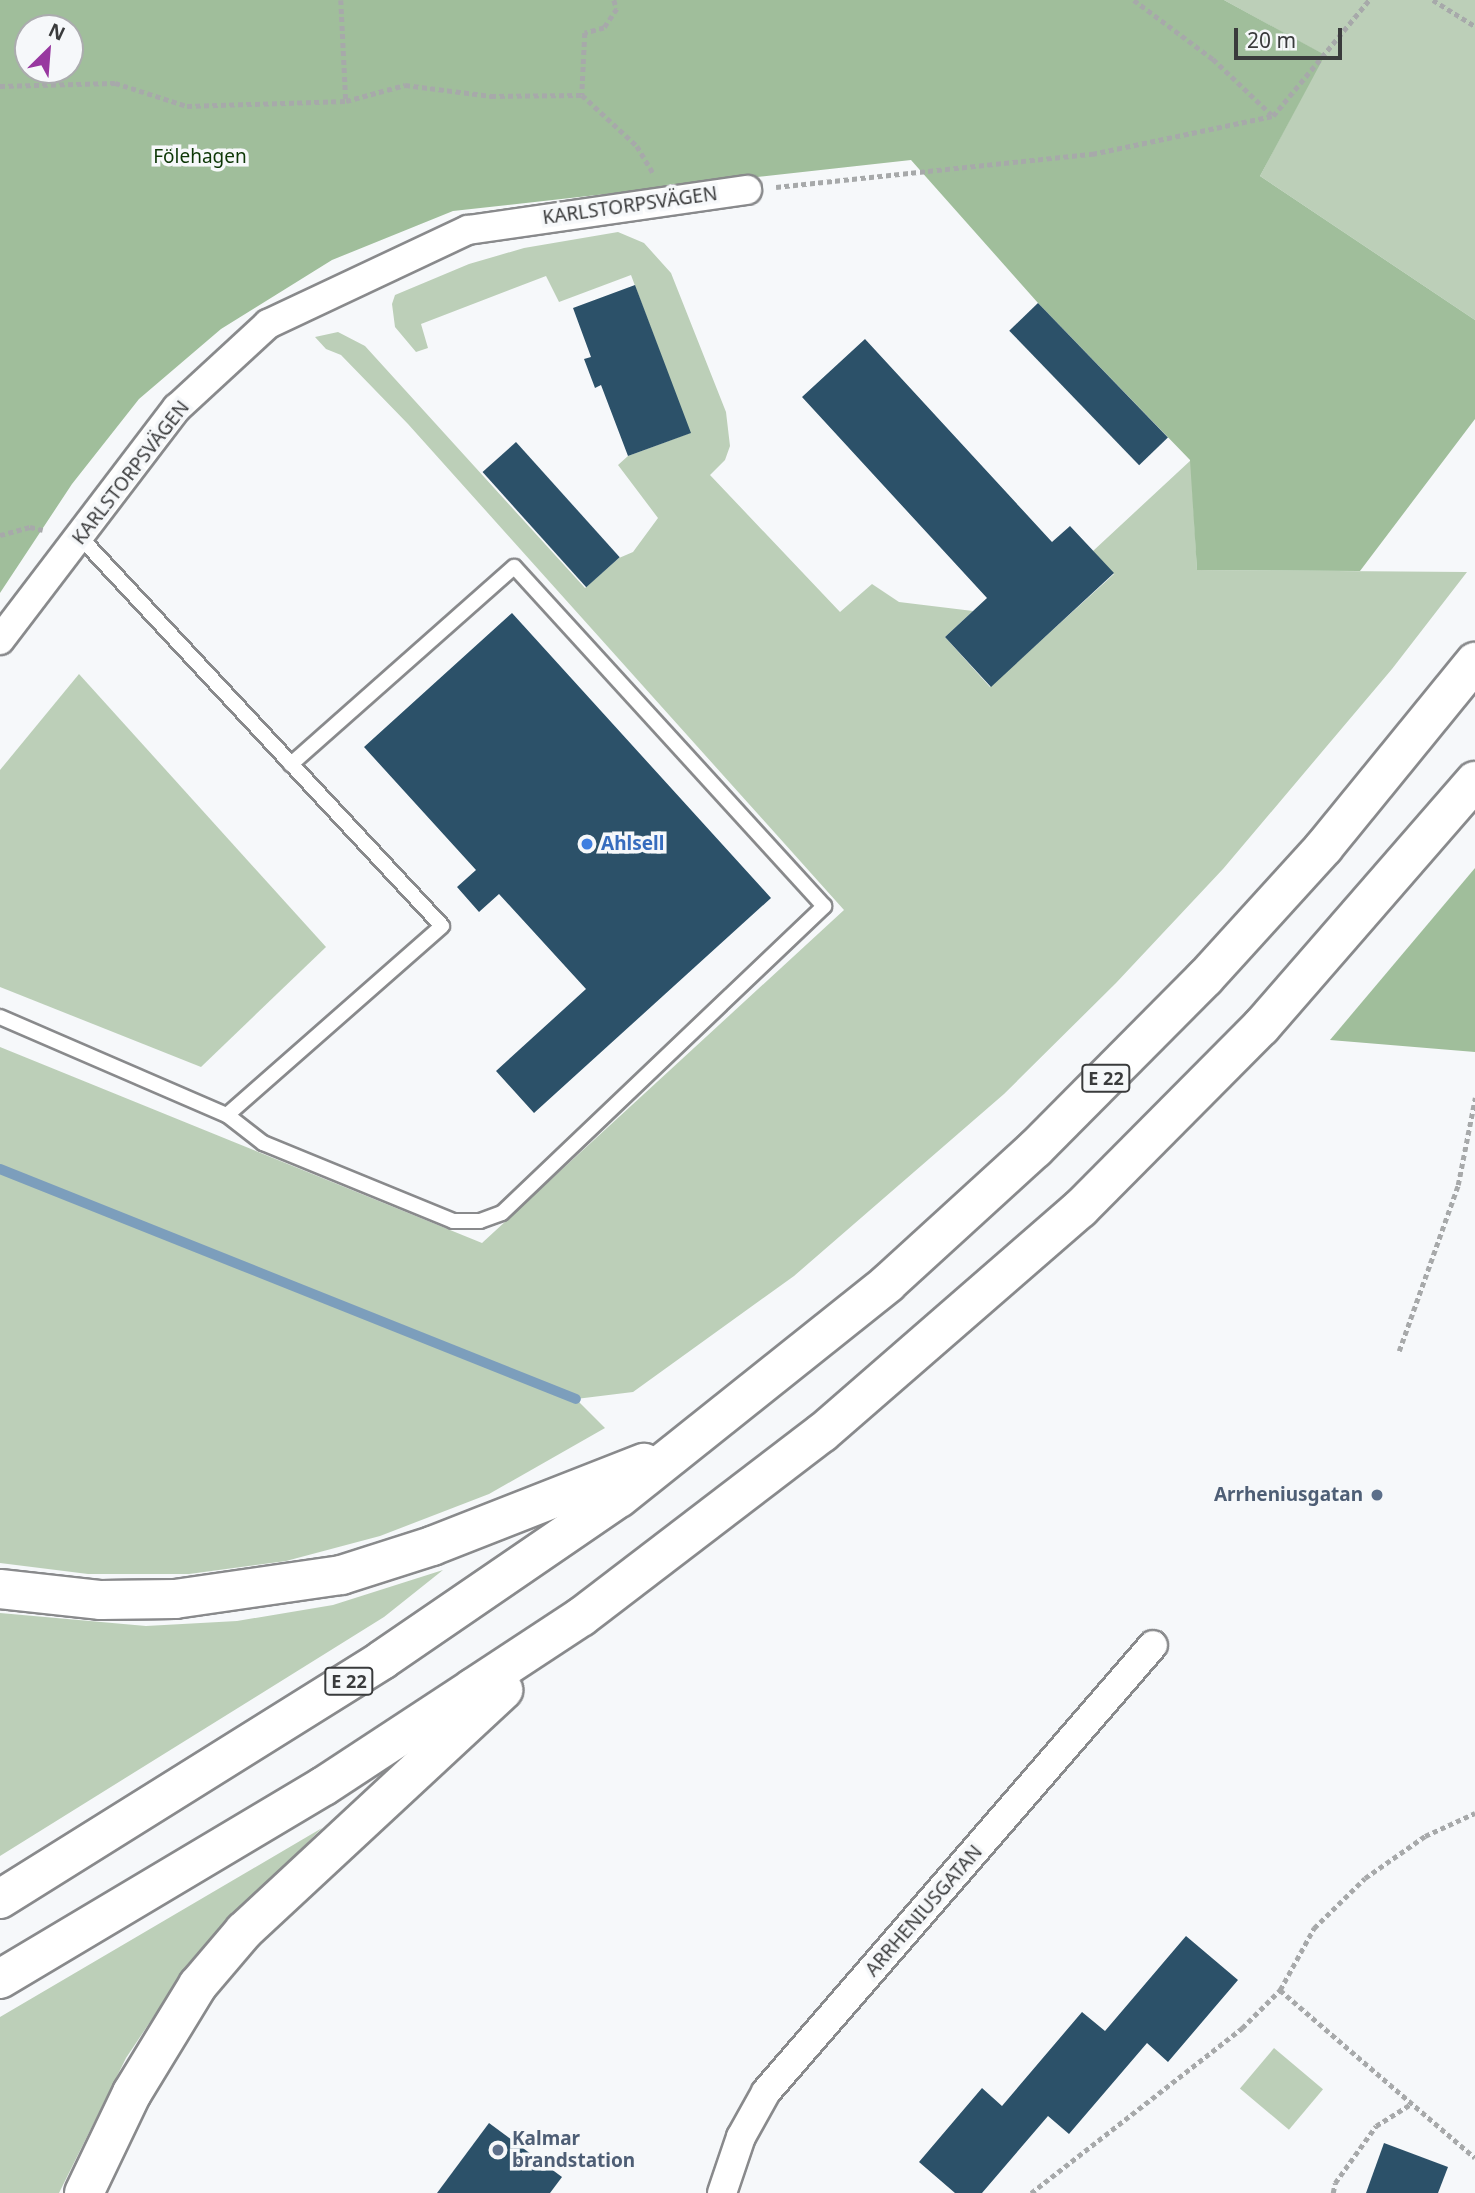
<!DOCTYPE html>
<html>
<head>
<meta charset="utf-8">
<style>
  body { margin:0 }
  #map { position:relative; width:1475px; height:2193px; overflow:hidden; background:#f6f8fa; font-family:"Noto Sans",sans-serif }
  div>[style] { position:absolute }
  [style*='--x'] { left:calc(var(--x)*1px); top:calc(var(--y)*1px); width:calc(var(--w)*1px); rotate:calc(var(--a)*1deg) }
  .green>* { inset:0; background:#bccfb8; transform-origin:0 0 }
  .forest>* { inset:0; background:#a0be9b }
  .stream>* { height:10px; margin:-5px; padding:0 5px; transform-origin:5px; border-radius:5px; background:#7c9ebc }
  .building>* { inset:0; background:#2c5169; transform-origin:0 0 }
  .path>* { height:4.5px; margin-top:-2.25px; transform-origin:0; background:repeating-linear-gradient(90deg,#a7a9aa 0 5px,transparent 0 8.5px) }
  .roads { filter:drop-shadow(2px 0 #898a8c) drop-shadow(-2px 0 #898a8c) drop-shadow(0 2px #898a8c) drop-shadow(0 -2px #898a8c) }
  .service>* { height:14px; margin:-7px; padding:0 7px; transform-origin:7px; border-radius:7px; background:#fff }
  .minor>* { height:28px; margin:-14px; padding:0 14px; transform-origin:14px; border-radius:14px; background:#fff }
  .motorway>* { height:38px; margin:-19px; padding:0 19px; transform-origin:19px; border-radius:19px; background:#fff }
  .dots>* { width:19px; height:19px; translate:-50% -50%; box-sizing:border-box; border:4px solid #f6f8fa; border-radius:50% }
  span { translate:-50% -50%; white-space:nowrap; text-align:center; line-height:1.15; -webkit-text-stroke:7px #f6f8fa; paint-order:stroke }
  .shield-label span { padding:2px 5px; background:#f6f8fa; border:2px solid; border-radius:5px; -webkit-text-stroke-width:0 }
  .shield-label { font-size:18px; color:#3a3b3c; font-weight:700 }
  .park-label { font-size:19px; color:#0d3706 }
  .street-label { font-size:19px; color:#3a3b3c }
  .shop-label { font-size:19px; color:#366cbe; font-weight:700 }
  .left { translate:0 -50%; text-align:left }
  .service-label { font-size:19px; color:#4e5e75; font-weight:700 }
  .right { translate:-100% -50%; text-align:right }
  .north { position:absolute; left:14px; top:14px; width:70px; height:70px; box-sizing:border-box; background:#f6f8fa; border:2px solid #abacae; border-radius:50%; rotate:25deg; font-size:19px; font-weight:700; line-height:28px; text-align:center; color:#3a3b3c }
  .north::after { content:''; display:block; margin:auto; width:24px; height:32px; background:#9838a0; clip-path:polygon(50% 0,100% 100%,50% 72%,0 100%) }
  .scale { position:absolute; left:1234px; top:28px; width:108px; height:32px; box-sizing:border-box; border:4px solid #3a3b3c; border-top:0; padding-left:9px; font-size:21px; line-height:24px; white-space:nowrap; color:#3a3b3c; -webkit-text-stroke:5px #f6f8fa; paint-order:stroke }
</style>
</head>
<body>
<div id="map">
  <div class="green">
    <div style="clip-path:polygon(1224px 0,1475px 0,1475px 320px,1260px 176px,1324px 55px)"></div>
    <div style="clip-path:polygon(618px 232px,644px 243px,671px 273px,726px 412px,730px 446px,725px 460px,710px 475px,840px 612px,872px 584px,899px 602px,973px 611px,945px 637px,990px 687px,1114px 574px,1093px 551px,1191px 460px,1197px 570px,1467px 572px,1392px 669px,1223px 869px,1116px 983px,1004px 1094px,794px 1276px,633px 1392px,576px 1399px,605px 1428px,489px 1494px,380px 1536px,286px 1561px,189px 1574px,88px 1574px,0 1563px,0 1047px,482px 1243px,844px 910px,408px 424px,341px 355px,326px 349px,315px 337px,338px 332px,365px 346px,585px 588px,619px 558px,633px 552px,658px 518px,618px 465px,628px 456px,690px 433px,631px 275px,559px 302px,546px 276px,421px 324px,428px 348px,416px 352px,395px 327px,392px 304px,395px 295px,469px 264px,524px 248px)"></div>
    <div style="clip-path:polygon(79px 674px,326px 947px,201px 1067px,0 987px,0 770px)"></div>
    <div style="clip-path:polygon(443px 1570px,384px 1617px,0 1856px,0 1613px,146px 1626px,237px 1621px,333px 1605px)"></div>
    <div style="clip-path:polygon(322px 1828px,212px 1938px,168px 1995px,126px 2058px,59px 2193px,0 2193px,0 2017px)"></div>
    <div style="left:1274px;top:2048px;width:64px;height:53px;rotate:40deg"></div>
  </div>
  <div class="forest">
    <div style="clip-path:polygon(evenodd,0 0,1224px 0,1325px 55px,1260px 176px,1475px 320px,1475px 419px,1360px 571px,1197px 570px,1190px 460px,1038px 303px,911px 160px,453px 211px,332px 260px,221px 329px,139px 399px,72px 484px,0 593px,0 0,28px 28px,70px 28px,70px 70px,28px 70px,28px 28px)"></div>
    <div style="clip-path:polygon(1475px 868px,1475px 1052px,1330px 1040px)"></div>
  </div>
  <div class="stream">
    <div style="--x:0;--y:1169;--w:620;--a:21.77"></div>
  </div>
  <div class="building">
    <div style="clip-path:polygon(635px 285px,691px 433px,628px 456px,601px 385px,595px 388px,584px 359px,591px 357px,573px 308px)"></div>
    <div style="left:1038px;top:303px;width:187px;height:40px;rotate:46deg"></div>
    <div style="clip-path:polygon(865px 339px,1052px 542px,1070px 526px,1114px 573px,991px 687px,945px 637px,987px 598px,802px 397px)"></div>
    <div style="left:516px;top:442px;width:155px;height:45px;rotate:48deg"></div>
    <div style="clip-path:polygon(512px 613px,771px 898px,534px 1113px,496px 1071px,586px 989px,499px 894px,479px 912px,457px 887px,476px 870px,364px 747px)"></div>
    <div style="clip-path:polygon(1186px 1936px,1238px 1980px,1168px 2062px,1147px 2043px,1069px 2134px,1048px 2116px,982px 2193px,955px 2193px,919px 2162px,982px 2088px,1002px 2106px,1082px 2012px,1105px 2031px)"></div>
    <div style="clip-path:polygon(489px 2123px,562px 2177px,550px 2193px,437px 2193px)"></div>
    <div style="clip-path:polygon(1384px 2143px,1448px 2167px,1438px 2193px,1366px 2193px)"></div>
  </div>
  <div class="path">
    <div style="--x:341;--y:0;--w:101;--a:87.2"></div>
    <div style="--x:614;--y:0;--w:9;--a:72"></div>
    <div style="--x:617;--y:9;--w:23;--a:124"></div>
    <div style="--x:604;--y:28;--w:20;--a:165"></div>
    <div style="--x:585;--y:33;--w:62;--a:92.8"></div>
    <div style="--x:582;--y:95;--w:75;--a:42.8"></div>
    <div style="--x:637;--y:146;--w:31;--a:59"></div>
    <div style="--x:1134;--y:0;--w:99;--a:36.8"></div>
    <div style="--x:1213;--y:59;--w:81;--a:43.5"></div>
    <div style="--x:1433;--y:0;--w:49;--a:31.8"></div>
    <div style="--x:0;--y:86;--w:115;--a:-1.5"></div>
    <div style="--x:115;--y:83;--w:76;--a:17.7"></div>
    <div style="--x:187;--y:106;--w:159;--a:-1.8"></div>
    <div style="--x:346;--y:101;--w:61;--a:-15.2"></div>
    <div style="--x:405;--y:85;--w:87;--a:7.3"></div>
    <div style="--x:491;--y:96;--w:91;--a:-0.6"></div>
    <div style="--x:776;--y:187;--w:318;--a:-6"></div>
    <div style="--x:1092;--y:154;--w:185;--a:-11.9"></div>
    <div style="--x:1273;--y:116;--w:151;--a:-50.4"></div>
    <div style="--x:0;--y:535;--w:31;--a:-15"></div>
    <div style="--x:30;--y:527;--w:13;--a:13"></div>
    <div style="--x:1399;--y:1351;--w:176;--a:-70.4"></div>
    <div style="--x:1458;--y:1185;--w:89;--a:-78.9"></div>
    <div style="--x:1280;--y:1990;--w:71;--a:-61.3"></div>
    <div style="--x:1314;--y:1928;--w:71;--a:-44.4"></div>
    <div style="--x:1365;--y:1878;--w:73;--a:-35"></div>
    <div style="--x:1425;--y:1836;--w:55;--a:-24.7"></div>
    <div style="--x:1031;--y:2193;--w:268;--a:-38"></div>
    <div style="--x:1242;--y:2028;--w:54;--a:-45"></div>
    <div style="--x:1280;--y:1990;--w:257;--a:40.7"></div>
    <div style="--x:1333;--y:2193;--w:10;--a:-79"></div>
    <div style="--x:1335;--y:2183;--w:70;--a:-54.3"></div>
    <div style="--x:1376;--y:2126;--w:41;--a:-32.2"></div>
  </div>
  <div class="roads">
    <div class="service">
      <div style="--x:0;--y:1017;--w:247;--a:23.4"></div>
      <div style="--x:227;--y:1115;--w:286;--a:-41.3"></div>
      <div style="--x:442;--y:926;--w:530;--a:-132.94"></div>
      <div style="--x:227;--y:1115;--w:46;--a:37.9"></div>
      <div style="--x:263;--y:1143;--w:205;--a:22.3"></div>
      <div style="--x:453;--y:1221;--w:27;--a:0"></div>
      <div style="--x:480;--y:1221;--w:23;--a:-20"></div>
      <div style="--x:502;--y:1213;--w:445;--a:-43.6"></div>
      <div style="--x:824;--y:906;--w:459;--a:-132.4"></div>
      <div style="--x:514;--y:567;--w:298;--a:138.5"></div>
    </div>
    <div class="minor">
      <div style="--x:0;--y:640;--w:292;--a:-52.7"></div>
      <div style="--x:177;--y:408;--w:124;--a:-42.7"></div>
      <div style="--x:268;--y:324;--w:221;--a:-25.2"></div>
      <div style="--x:468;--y:230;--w:282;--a:-8.2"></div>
      <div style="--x:722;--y:2193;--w:59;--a:-71.3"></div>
      <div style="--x:741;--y:2137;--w:51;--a:-60.9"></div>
      <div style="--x:766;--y:2092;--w:591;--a:-49.11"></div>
    </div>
    <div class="motorway">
      <div style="--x:0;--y:1589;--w:102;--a:6.2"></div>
      <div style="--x:101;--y:1600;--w:74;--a:-0.8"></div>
      <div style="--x:175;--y:1599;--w:168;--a:-8.2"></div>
      <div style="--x:341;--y:1575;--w:96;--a:-17.7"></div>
      <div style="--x:432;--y:1546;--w:228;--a:-21.4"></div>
      <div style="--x:0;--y:1899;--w:451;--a:-32"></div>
      <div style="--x:382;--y:1660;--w:287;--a:-34.4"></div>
      <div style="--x:619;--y:1498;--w:344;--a:-38.6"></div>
      <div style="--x:888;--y:1283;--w:199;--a:-42.4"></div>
      <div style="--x:1035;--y:1149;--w:241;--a:-45.2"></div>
      <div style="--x:1205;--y:978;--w:177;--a:-47.7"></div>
      <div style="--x:1324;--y:847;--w:239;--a:-50.8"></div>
      <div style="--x:0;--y:1979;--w:377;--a:-30.8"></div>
      <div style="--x:324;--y:1786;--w:178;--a:-33.3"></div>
      <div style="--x:473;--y:1688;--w:129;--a:-33.3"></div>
      <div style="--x:581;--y:1617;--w:303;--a:-37.4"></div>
      <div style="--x:822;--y:1433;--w:342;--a:-41"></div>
      <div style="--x:1080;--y:1209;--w:257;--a:-45.2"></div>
      <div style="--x:1261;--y:1027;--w:326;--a:-49"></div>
      <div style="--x:84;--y:2193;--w:111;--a:-64.4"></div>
      <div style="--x:132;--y:2093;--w:127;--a:-58.6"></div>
      <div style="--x:198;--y:1985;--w:71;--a:-49.6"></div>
      <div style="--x:244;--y:1931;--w:354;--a:-42.9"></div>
    </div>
  </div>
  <div class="dots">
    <div style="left:587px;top:844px;background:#3f7fe0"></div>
    <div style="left:1377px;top:1495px;background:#5c6f8a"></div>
    <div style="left:498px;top:2150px;background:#5c6f8a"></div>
  </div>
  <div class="shield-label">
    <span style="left:1106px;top:1078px">E 22</span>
    <span style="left:349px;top:1681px">E 22</span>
  </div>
  <div class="park-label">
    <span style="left:200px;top:157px">Fölehagen</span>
  </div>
  <div class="street-label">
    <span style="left:630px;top:206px;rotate:-8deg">KARLSTORPSVÄGEN</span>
    <span style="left:131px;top:473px;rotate:-52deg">KARLSTORPSVÄGEN</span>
    <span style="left:924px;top:1911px;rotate:-49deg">ARRHENIUSGATAN</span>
  </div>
  <div class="shop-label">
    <span class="left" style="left:601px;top:844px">Ahlsell</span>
  </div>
  <div class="service-label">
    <span class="right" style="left:1363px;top:1495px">Arrheniusgatan</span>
    <span class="left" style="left:512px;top:2150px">Kalmar<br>brandstation</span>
  </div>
  <div class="north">N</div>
  <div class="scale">20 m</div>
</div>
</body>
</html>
